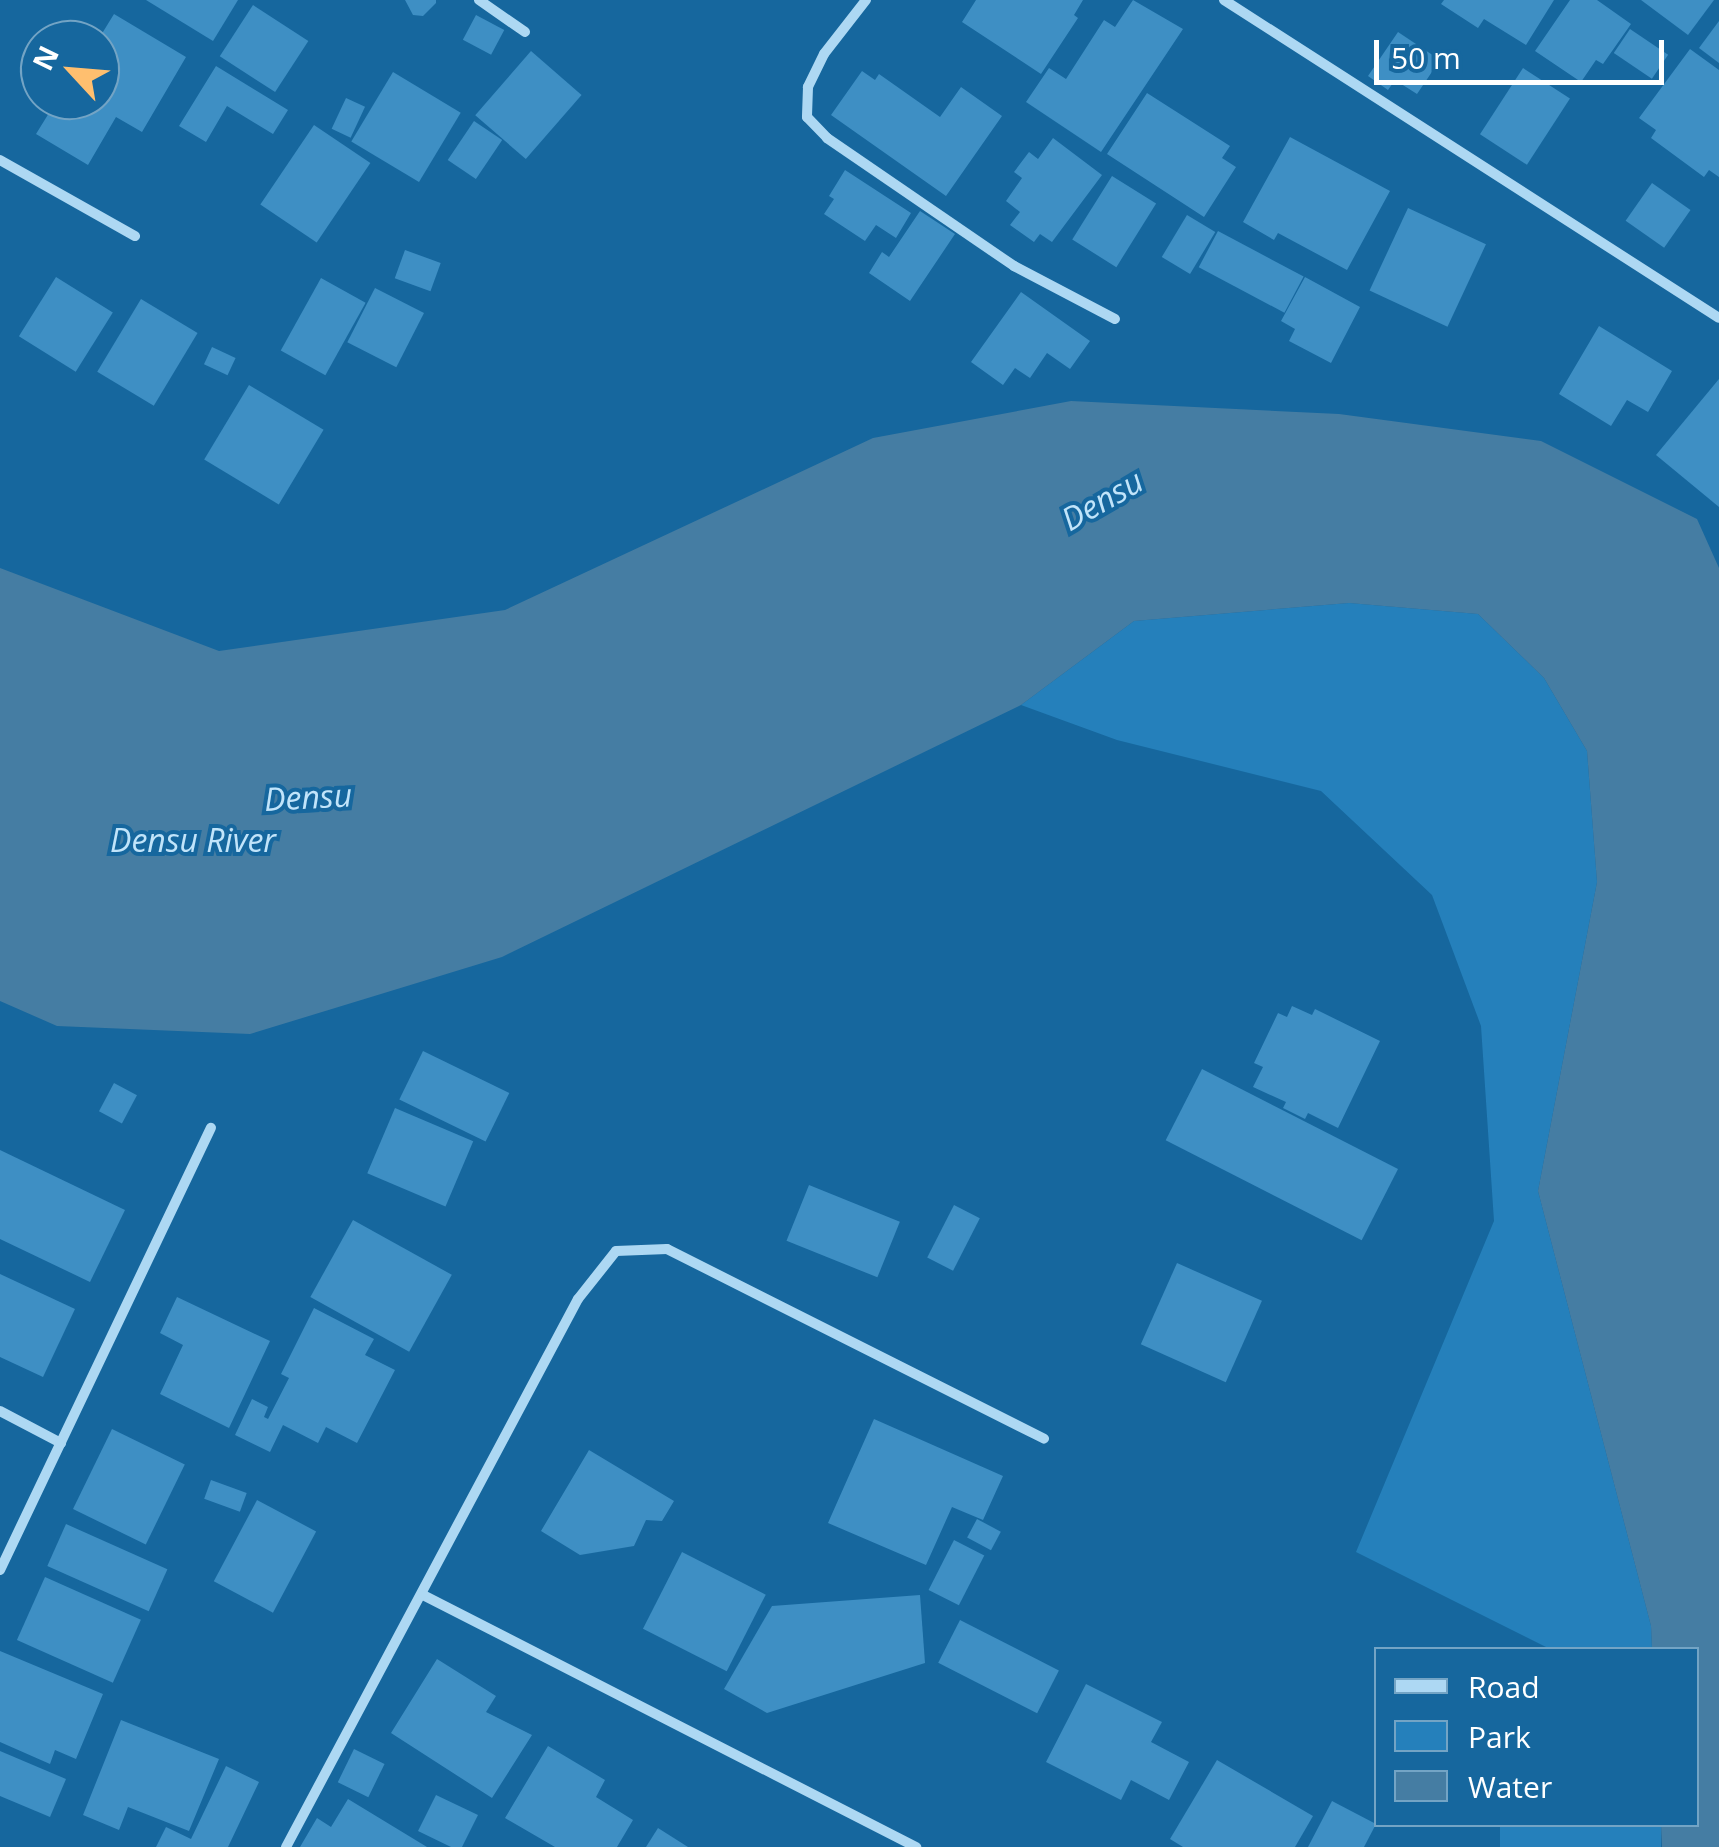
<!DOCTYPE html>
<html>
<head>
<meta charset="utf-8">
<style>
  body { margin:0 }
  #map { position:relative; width:1719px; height:1847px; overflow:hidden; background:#16679e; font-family:"Open Sans",sans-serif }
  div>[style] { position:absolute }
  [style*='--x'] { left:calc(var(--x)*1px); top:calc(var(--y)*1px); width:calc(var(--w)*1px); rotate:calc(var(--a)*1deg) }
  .green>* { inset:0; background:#2580bb; transform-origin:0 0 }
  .water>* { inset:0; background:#457da3 }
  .building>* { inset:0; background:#3e8fc4; transform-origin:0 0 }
  .street>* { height:10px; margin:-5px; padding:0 5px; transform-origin:5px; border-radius:5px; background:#add8f3 }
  span { translate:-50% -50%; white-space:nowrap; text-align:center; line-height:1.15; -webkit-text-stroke:8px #16679e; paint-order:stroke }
  .water-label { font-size:32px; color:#c1e4fa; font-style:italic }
  .legend { position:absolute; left:1374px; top:1647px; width:325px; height:180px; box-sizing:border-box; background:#16679e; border:2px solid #73a4c5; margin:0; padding:12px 18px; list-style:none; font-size:30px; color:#fff }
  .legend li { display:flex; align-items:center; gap:20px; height:50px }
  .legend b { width:50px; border:2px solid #73a4c5 }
  .north { position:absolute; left:20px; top:20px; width:100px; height:100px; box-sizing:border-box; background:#16679e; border:2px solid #73a4c5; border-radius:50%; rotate:296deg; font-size:28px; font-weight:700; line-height:40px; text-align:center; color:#fff }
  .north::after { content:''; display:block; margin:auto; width:35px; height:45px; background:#ffbf6f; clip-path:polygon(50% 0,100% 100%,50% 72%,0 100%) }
  .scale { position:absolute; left:1374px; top:40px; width:290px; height:45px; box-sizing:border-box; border:5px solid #fff; border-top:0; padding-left:12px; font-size:30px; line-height:35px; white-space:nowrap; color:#fff; -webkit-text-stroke:8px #16679e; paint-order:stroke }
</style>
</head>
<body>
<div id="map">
  <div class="green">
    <div style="clip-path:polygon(1349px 603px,1478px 614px,1544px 678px,1587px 751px,1597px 882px,1538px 1191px,1651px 1626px,1652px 1649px,1550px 1649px,1356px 1552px,1494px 1221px,1481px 1026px,1432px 895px,1321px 791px,1117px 740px,1021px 705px,1134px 621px)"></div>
    <div style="left:1500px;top:1825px;width:161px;height:23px"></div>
  </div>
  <div class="water">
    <div style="clip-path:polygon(1071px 401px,1339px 414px,1541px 441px,1697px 519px,1719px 568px,1719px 1847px,1662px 1847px,1661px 1825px,1696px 1824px,1696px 1650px,1652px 1649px,1651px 1626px,1538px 1191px,1597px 882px,1587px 751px,1544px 678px,1478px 614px,1349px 603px,1134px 621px,1021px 705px,502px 957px,250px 1034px,57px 1026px,0 1001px,0 568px,219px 651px,505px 610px,873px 438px)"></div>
  </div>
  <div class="building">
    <div style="clip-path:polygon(146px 0,238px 0,213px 41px)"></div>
    <div style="clip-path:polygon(405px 0,436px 0,436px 3px,423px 16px,413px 15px)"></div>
    <div style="clip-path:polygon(976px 0,1083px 0,1074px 15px,1078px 18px,1041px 74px,962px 22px)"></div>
    <div style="clip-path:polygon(1133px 0,1183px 29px,1101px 152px,1026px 102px,1049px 68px,1066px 79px,1104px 20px,1115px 27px)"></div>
    <div style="clip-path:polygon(1444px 0,1554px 0,1526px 45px,1484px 19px,1478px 28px,1441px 4px)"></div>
    <div style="clip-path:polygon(1570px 0,1597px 0,1631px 24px,1603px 64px,1596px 60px,1581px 82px,1535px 51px)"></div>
    <div style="clip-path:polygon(1641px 0,1714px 0,1688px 35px)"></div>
    <div style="left:253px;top:5px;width:66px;height:61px;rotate:33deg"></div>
    <div style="clip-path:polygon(114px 14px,186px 57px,142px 132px,116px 117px,88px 165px,36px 134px,57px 100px,100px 100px,104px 93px,98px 40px)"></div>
    <div style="left:476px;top:15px;width:32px;height:28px;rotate:28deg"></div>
    <div style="clip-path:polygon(1719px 21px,1719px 63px,1699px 48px)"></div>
    <div style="left:1630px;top:29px;width:46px;height:29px;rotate:34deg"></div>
    <div style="clip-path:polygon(1398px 32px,1440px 60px,1417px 94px,1395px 80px,1388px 90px,1368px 76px)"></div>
    <div style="clip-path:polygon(1690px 49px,1719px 70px,1719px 177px,1709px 170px,1704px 177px,1651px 138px,1656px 130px,1639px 118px)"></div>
    <div style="left:531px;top:51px;width:67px;height:85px;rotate:41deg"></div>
    <div style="clip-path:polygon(216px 66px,288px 110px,273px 134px,227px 106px,206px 142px,179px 126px)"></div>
    <div style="left:1523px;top:68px;width:56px;height:79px;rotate:33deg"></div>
    <div style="clip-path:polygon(862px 71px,875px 80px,879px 74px,940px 117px,961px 87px,1002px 116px,946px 196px,831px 115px)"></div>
    <div style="left:393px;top:72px;width:79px;height:81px;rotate:31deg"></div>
    <div style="clip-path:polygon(1147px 93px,1230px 146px,1222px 158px,1236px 167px,1204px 217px,1107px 154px)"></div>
    <div style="left:346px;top:98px;width:21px;height:34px;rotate:25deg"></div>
    <div style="left:474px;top:121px;width:34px;height:47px;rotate:34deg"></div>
    <div style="left:314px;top:125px;width:68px;height:96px;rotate:34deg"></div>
    <div style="clip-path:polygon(1290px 137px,1390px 191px,1347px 270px,1278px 233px,1274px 240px,1243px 222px)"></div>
    <div style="clip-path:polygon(1053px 138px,1102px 175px,1052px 242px,1040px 234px,1034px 242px,1010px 225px,1020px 212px,1006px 201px,1022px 178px,1014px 172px,1029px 152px,1038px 159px)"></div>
    <div style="clip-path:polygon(845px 170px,911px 213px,896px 238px,876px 225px,865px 241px,824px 214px,834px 199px,829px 196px)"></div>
    <div style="left:1112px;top:176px;width:52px;height:75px;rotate:32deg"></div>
    <div style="left:1652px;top:183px;width:47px;height:46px;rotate:35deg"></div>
    <div style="left:1408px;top:208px;width:86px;height:91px;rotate:25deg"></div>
    <div style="clip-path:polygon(920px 211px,955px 234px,910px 301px,869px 273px,882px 252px,889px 257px)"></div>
    <div style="left:1187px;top:215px;width:33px;height:49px;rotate:31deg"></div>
    <div style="left:1218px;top:231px;width:97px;height:41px;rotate:28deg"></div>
    <div style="left:405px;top:250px;width:38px;height:30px;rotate:20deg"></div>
    <div style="left:56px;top:277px;width:67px;height:70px;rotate:32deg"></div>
    <div style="clip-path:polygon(1305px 277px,1360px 307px,1331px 363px,1289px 341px,1295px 329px,1281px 321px)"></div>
    <div style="left:321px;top:278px;width:51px;height:83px;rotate:29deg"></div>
    <div style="left:375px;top:288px;width:55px;height:61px;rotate:27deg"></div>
    <div style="clip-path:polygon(1021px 292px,1090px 341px,1070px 369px,1047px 353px,1030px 378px,1015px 368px,1003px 385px,971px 362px)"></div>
    <div style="left:141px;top:299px;width:66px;height:85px;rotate:31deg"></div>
    <div style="clip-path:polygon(1599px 326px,1672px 371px,1648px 412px,1627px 400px,1611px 426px,1559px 394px)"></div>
    <div style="left:212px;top:347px;width:26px;height:19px;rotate:25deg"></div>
    <div style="clip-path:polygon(1719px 379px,1719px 507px,1656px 455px)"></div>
    <div style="left:249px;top:385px;width:87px;height:87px;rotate:31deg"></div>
    <div style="clip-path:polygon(1292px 1006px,1312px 1015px,1315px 1009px,1380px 1041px,1338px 1128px,1308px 1113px,1305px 1119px,1283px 1108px,1286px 1102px,1253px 1087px,1263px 1067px,1254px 1063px,1278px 1013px,1287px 1017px)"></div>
    <div style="left:423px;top:1051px;width:96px;height:54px;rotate:26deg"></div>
    <div style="left:1202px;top:1069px;width:220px;height:80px;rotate:27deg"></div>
    <div style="left:114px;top:1083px;width:26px;height:32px;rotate:28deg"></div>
    <div style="left:395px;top:1108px;width:85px;height:71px;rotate:23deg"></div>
    <div style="clip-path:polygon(0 1150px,125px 1210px,90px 1282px,0 1239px)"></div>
    <div style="left:809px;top:1185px;width:98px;height:60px;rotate:22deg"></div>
    <div style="left:954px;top:1205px;width:29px;height:59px;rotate:27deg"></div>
    <div style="left:353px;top:1220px;width:113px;height:88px;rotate:29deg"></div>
    <div style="left:1177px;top:1263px;width:93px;height:89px;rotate:24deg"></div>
    <div style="clip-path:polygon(0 1274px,75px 1309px,43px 1377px,0 1357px)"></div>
    <div style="clip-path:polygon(177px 1297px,270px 1341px,229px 1428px,160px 1394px,183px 1345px,160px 1333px)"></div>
    <div style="clip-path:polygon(314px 1308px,374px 1339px,365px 1355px,395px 1370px,357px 1443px,326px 1427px,318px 1443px,283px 1425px,270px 1452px,235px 1435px,252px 1399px,268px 1407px,264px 1417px,268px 1419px,289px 1378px,281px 1374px)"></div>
    <div style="clip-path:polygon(874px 1419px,1003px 1476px,983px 1520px,952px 1507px,926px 1565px,828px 1523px)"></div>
    <div style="left:112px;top:1429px;width:81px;height:89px;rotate:26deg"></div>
    <div style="clip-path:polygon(589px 1450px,674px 1501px,662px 1521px,646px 1520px,634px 1546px,580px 1555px,541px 1531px)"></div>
    <div style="left:211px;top:1480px;width:38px;height:20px;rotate:20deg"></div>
    <div style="left:257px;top:1500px;width:67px;height:92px;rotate:28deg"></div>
    <div style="left:977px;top:1519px;width:27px;height:21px;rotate:28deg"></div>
    <div style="left:66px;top:1524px;width:111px;height:46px;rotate:24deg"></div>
    <div style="left:954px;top:1540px;width:34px;height:56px;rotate:27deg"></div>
    <div style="left:682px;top:1552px;width:94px;height:86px;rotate:27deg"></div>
    <div style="left:45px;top:1577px;width:105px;height:69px;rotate:24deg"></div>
    <div style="clip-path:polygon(920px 1595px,925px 1663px,767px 1713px,724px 1689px,772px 1606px)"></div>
    <div style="left:960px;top:1620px;width:111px;height:48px;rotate:27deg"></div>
    <div style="clip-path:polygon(0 1651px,103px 1694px,76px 1759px,55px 1750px,50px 1764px,0 1742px)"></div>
    <div style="clip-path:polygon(437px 1659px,496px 1696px,486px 1712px,532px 1735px,492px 1798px,391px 1733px)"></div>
    <div style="clip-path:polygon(1086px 1684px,1162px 1722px,1151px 1742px,1189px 1762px,1169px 1800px,1131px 1780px,1121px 1800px,1046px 1762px)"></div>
    <div style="clip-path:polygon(121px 1720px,219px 1759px,189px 1831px,128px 1807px,119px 1830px,83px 1815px)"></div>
    <div style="clip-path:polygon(548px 1746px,605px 1780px,596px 1797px,633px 1820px,617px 1847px,555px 1847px,505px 1818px)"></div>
    <div style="left:354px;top:1749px;width:34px;height:37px;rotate:26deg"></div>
    <div style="clip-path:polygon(0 1751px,66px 1779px,50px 1817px,0 1796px)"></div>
    <div style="clip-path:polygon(1217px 1760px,1313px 1816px,1295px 1847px,1183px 1847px,1170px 1839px)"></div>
    <div style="clip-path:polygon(226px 1766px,259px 1782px,228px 1847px,156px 1847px,166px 1827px,191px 1839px)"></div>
    <div style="clip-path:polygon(436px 1795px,478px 1815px,462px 1847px,451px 1847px,418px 1831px)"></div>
    <div style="clip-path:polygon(348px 1799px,427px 1847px,300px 1847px,317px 1818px,331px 1827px)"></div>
    <div style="clip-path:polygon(1332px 1801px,1376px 1824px,1364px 1847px,1308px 1847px)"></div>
    <div style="clip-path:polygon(658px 1828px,688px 1847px,646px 1847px)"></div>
  </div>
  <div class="street">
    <div style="--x:479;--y:0;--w:56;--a:34.8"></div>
    <div style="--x:866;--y:0;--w:68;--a:127.9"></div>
    <div style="--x:824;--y:54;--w:37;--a:116"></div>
    <div style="--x:808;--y:87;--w:30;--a:92"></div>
    <div style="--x:807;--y:117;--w:29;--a:46"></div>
    <div style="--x:827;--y:138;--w:227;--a:34.4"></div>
    <div style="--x:1014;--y:266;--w:114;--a:27.7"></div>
    <div style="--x:1224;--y:0;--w:588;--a:32.72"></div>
    <div style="--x:0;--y:160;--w:155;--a:29.4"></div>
    <div style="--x:0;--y:1411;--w:69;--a:27.7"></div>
    <div style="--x:0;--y:1570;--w:490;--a:-64.5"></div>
    <div style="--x:423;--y:1595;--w:554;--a:27.07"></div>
    <div style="--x:286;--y:1847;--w:621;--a:-61.95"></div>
    <div style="--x:578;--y:1299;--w:61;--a:-51.6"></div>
    <div style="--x:616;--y:1251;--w:51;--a:-2.2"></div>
    <div style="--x:667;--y:1249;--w:422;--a:26.7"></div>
  </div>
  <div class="water-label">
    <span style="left:1102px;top:500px;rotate:-30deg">Densu</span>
    <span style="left:308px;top:797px;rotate:-3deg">Densu</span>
    <span style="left:193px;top:840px">Densu River</span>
  </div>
  <ul class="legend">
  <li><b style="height:12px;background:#add8f3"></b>Road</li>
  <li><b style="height:28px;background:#2580bb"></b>Park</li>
  <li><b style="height:28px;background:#457da3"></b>Water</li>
  </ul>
  <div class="north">N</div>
  <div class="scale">50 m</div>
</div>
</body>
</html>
